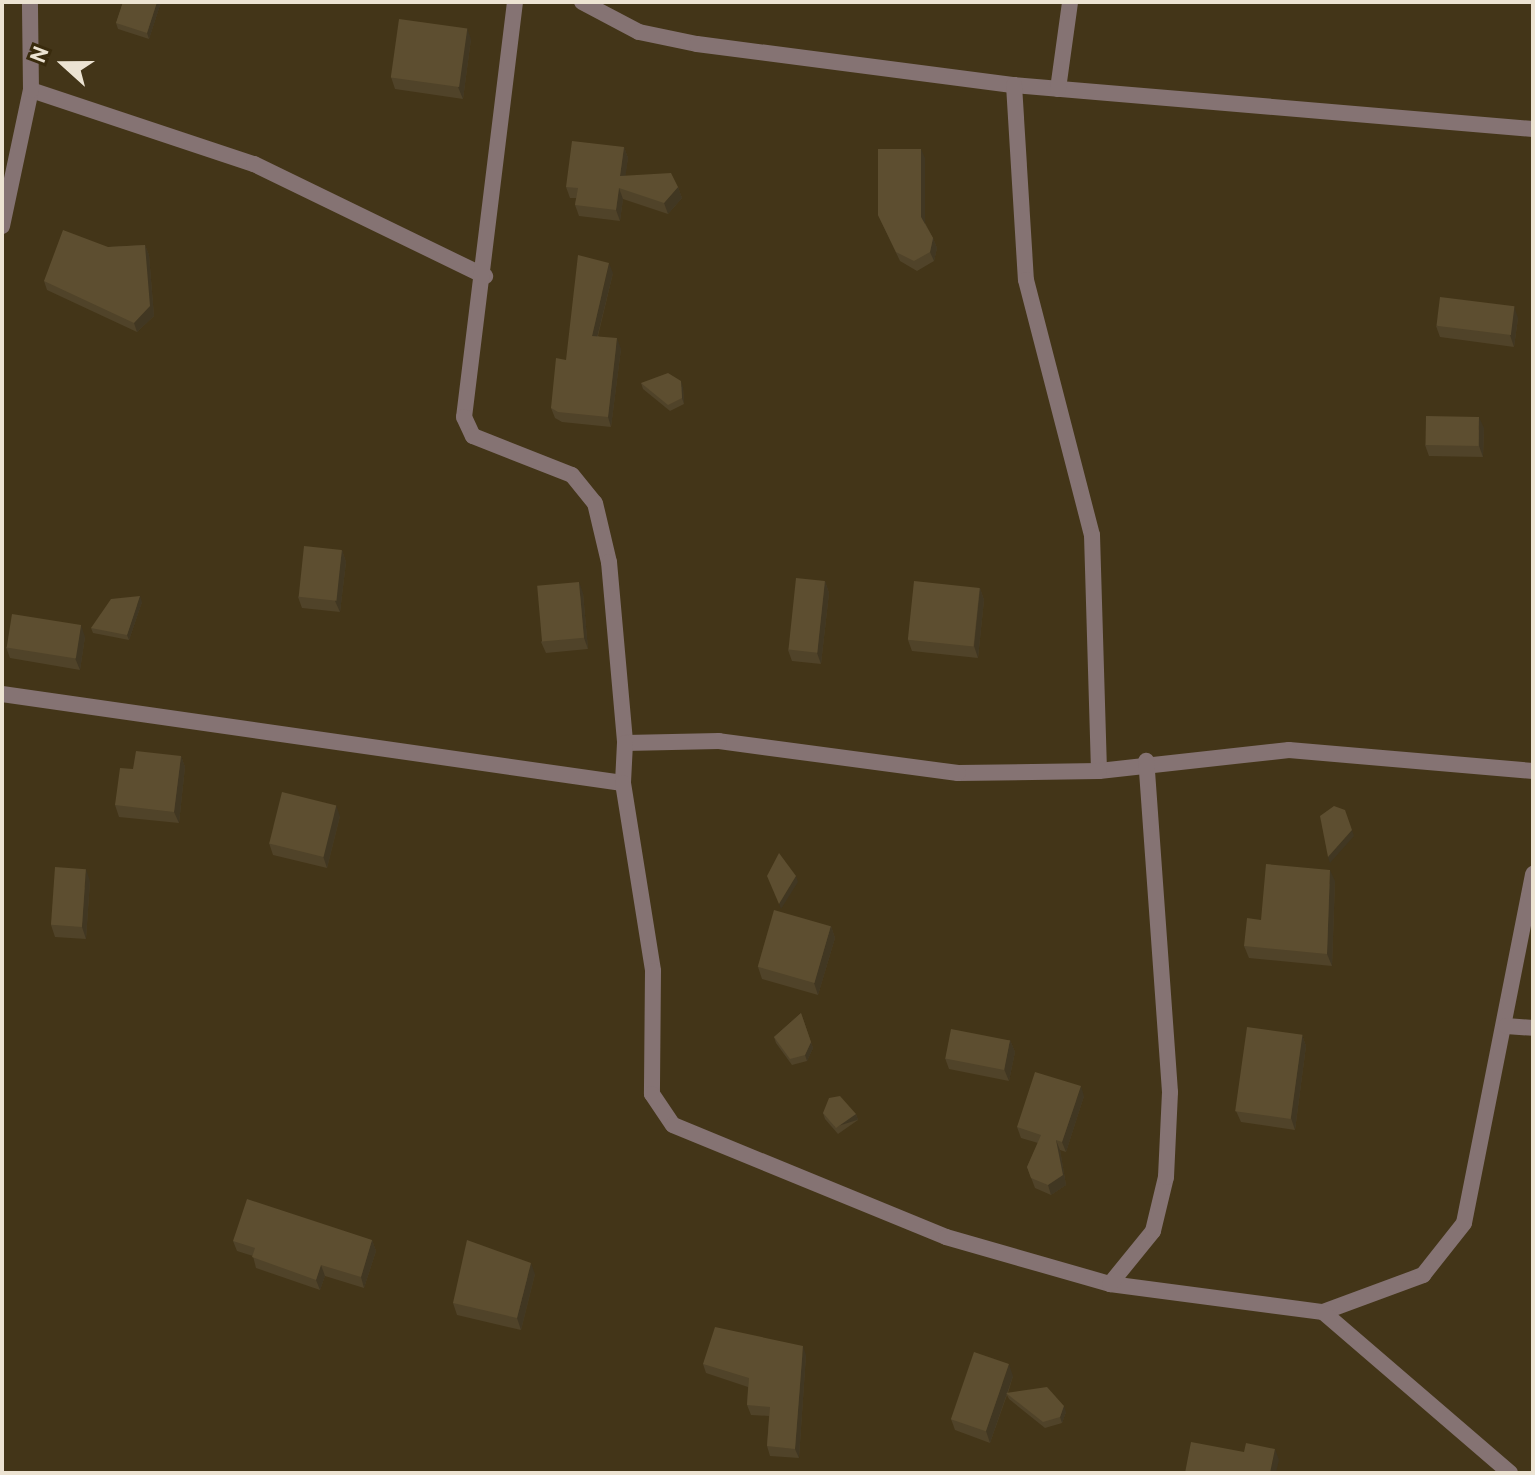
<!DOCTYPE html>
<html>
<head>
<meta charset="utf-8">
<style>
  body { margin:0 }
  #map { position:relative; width:1535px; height:1475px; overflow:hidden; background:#433518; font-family:Overpass,sans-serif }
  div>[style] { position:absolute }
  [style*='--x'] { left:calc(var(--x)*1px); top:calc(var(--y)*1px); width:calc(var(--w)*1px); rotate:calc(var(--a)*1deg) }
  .lane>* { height:16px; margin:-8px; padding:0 8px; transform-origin:8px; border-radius:8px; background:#857373 }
  .street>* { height:16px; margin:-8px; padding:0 8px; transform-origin:8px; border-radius:8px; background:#857373 }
  .wall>* { inset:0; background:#504329 }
  .shaded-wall>* { inset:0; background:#413722; transform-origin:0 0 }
  .building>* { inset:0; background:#5d4e30; transform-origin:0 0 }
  span { translate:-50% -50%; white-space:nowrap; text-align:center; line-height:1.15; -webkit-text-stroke:6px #392b0d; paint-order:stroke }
  .frame { position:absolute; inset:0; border:4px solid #ece3d2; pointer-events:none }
  .north { position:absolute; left:24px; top:24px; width:80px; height:80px; -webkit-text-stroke:6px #392b0d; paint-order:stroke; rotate:291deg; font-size:22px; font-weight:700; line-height:32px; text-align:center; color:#ece3d2 }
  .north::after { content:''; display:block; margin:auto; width:28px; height:36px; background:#ece3d2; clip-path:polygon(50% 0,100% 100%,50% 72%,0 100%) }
</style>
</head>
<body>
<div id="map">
  <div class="lane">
    <div style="--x:31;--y:90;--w:235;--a:18.4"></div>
    <div style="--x:254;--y:164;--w:257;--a:25.9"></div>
  </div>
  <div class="street">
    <div style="--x:515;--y:2;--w:418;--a:97"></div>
    <div style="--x:464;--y:417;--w:21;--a:65"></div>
    <div style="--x:473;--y:436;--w:106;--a:21.5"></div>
    <div style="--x:572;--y:475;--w:36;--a:51"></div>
    <div style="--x:595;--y:503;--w:61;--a:76.7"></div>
    <div style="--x:609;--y:562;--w:182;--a:84.9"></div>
    <div style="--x:582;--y:2;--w:64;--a:27.8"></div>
    <div style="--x:639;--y:32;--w:59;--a:11.7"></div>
    <div style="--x:697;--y:44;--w:320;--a:7.4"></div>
    <div style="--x:1014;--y:85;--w:521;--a:4.85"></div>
    <div style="--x:1014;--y:85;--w:195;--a:86.5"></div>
    <div style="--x:1026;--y:280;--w:263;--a:75.5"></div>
    <div style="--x:1092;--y:535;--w:236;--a:88.3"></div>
    <div style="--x:1058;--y:89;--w:88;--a:-82.1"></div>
    <div style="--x:2;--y:226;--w:139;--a:-78"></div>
    <div style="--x:31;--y:90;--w:88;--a:-90.7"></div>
    <div style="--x:2;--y:694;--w:627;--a:8.16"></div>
    <div style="--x:1533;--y:771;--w:245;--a:-175.1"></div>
    <div style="--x:1289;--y:750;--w:191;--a:173.7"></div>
    <div style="--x:1099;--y:771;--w:141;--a:179.2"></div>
    <div style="--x:958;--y:773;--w:241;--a:-172.4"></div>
    <div style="--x:719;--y:741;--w:94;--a:178.8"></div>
    <div style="--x:625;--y:743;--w:40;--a:92.9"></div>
    <div style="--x:623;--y:783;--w:190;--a:80.9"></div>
    <div style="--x:653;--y:971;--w:123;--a:90.5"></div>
    <div style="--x:652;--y:1094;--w:37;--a:56"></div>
    <div style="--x:673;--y:1125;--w:295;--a:22.3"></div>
    <div style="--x:946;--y:1237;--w:171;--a:16"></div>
    <div style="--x:1110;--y:1284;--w:215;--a:7.5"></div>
    <div style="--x:1323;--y:1312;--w:107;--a:-20.3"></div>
    <div style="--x:1423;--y:1275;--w:66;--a:-51.7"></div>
    <div style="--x:1464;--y:1223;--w:356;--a:-78.8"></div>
    <div style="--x:1506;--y:1026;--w:27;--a:4"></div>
    <div style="--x:1110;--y:1284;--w:68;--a:-50.9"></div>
    <div style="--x:1153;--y:1231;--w:56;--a:-76.5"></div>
    <div style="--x:1166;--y:1177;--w:85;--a:-87.3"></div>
    <div style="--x:1170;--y:1092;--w:332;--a:-94.1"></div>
    <div style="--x:1323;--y:1312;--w:247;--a:40.7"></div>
  </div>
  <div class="wall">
    <div style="clip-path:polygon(123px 2px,161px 2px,149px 39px,118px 29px,116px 23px)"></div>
    <div style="clip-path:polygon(471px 39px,463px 99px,395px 89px,391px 77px)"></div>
    <div style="clip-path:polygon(624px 147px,628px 158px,625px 176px,678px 187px,682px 198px,668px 214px,623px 199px,620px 221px,579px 216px,575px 205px,576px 198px,570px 198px,566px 187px)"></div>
    <div style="clip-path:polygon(925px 158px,925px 223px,933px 238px,937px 248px,934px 261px,917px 271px,900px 261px,878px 215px)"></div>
    <div style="clip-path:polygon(145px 245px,149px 255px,154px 316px,137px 332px,47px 290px,44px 281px,108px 247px)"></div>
    <div style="clip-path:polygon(613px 273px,598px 336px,621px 349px,611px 427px,562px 422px,555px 418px,551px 408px,566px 360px)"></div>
    <div style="clip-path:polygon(1518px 318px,1514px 347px,1440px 337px,1436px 326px)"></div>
    <div style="clip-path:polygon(641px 383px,683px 387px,684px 404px,670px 411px,643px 389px)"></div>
    <div style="clip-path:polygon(1484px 428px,1483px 457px,1429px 456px,1425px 445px)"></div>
    <div style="clip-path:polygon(342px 550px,346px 562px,340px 612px,302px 608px,298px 597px)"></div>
    <div style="clip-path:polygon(825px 581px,829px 593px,821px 664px,792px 661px,788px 650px)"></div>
    <div style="clip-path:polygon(980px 588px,984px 600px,978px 658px,912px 651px,908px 640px)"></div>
    <div style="clip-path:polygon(583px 593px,588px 649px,546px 653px,541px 642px)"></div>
    <div style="clip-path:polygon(142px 602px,129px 640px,93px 633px,91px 628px)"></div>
    <div style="clip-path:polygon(85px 637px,80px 670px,10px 658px,6px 647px)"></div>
    <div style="clip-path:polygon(181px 756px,185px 767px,179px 823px,119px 817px,115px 805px,133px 769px)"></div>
    <div style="clip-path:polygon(340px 816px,327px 868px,273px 855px,269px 843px)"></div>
    <div style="clip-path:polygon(90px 881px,86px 939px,55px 937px,51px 925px)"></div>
    <div style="clip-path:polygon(1335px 881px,1332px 966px,1249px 958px,1244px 946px,1261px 920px)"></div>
    <div style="clip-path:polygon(831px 926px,835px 938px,818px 995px,762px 979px,758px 967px)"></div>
    <div style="clip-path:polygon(801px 1013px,813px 1048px,807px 1061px,792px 1065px,776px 1043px,774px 1037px)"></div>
    <div style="clip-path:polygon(1302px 1035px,1306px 1046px,1295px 1130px,1241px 1122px,1236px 1111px)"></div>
    <div style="clip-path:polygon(1010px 1040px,1015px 1052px,1009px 1081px,949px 1069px,945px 1058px)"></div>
    <div style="clip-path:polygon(1084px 1096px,1066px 1152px,1060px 1150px,1066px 1185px,1051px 1195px,1035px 1188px,1027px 1167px,1038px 1143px,1021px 1138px,1017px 1127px)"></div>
    <div style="clip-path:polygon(823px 1113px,856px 1114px,858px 1120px,838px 1134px,825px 1119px)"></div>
    <div style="clip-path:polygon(372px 1240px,376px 1251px,364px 1288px,325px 1276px,320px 1290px,256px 1268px,253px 1256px,237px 1251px,233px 1241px)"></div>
    <div style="clip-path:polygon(535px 1274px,521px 1330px,457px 1315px,453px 1303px)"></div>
    <div style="clip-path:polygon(806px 1355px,799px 1458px,770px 1456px,767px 1446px,769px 1416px,751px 1415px,747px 1405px,748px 1387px,706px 1373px,703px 1364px)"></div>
    <div style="clip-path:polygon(1013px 1376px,1008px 1393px,1066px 1412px,1062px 1423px,1045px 1428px,1009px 1399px,1007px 1395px,990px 1443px,955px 1430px,951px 1419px)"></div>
  </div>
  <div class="shaded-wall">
    <div style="clip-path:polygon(157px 2px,161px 2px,149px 39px,147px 33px)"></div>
    <div style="clip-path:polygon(467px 28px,471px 39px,463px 99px,458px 87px)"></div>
    <div style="clip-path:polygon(624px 147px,628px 158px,624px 187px,620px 176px)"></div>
    <div style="clip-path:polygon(921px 149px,925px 158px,925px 226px,921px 217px)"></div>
    <div style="clip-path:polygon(678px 187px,682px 198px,668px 214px,664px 203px)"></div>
    <div style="clip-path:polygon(619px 188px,623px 199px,620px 221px,616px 210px)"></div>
    <div style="clip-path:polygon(933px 238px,937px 248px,934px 261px,930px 252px)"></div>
    <div style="clip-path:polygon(145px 245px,149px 255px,154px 316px,137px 332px,134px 323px)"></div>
    <div style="clip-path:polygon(609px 263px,613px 273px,595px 346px,592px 336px)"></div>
    <div style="clip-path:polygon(1514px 306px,1518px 318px,1514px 347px,1510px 335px)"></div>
    <div style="clip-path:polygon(617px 338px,621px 349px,611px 427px,608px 417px)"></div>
    <div style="clip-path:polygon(681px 381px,683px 387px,684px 404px,682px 398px)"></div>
    <div style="clip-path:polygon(1479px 417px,1484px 428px,1483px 457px,1479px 446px)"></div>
    <div style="clip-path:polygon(342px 550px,346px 562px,340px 612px,335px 601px)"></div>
    <div style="clip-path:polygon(825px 581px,829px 593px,821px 664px,817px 653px)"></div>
    <div style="clip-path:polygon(579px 582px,583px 593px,588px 649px,584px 638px)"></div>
    <div style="clip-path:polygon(980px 588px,984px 600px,978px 658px,974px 646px)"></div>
    <div style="clip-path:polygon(140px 596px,142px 602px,129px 640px,127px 635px)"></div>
    <div style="clip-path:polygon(81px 625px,85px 637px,80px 670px,75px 658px)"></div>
    <div style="clip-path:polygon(181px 756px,185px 767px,179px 823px,174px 812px)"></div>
    <div style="clip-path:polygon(336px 805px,340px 816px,327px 868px,323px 856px)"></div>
    <div style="clip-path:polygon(1352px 830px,1354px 836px,1330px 863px,1328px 857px)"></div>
    <div style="clip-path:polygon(86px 869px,90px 881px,86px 939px,82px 927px)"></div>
    <div style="clip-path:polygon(1330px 870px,1335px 881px,1332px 966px,1327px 954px)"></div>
    <div style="clip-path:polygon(796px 876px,798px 882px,781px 909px,779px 904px)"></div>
    <div style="clip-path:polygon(831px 926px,835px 938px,818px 995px,814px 983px)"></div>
    <div style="clip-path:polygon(1302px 1035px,1306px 1046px,1295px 1130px,1291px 1118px)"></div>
    <div style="clip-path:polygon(1010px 1040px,1015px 1052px,1009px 1081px,1004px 1069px)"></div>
    <div style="clip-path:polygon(811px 1042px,813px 1048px,807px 1061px,805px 1055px)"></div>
    <div style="clip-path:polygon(1081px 1086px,1084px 1096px,1066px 1152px,1062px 1142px)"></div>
    <div style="left:856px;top:1114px;width:6px;height:24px;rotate:72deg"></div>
    <div style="clip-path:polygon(1056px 1140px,1060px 1150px,1066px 1185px,1051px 1195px,1048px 1185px)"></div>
    <div style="clip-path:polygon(372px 1240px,376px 1251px,364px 1288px,361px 1277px)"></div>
    <div style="clip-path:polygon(531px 1263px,535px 1274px,521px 1330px,517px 1318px)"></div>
    <div style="clip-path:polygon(321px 1265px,325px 1276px,320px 1290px,316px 1280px)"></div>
    <div style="clip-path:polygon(803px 1346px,806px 1355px,799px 1458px,795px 1449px)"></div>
    <div style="clip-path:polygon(1009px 1364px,1013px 1376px,990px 1443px,986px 1431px)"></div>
    <div style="clip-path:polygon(1064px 1406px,1066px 1412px,1062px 1423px,1060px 1417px)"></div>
    <div style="clip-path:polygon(1275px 1449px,1279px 1460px,1276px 1473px,1270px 1473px)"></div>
  </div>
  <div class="building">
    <div style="clip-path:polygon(123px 2px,157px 2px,147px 33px,116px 23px)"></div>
    <div style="left:399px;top:19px;width:69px;height:59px;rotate:8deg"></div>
    <div style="clip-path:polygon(572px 141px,624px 147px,620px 176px,671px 173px,678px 187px,664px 203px,619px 188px,616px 210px,575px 205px,578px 188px,566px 187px)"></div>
    <div style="clip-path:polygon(878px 149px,921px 149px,921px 217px,933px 238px,930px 252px,914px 261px,896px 252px,878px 215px)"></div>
    <div style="clip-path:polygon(63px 230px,108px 247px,145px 245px,150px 306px,134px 323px,44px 281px)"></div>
    <div style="clip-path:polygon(578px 255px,609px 263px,592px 336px,617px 338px,608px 417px,558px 412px,551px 408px,556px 358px,566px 360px)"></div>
    <div style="left:1440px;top:297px;width:75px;height:29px;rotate:7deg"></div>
    <div style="clip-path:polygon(668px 373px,681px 381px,682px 398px,668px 405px,641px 383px)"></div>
    <div style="left:1426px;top:416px;width:53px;height:29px;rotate:1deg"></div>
    <div style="left:304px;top:546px;width:38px;height:51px;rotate:6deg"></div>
    <div style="left:796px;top:578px;width:29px;height:72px;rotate:6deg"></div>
    <div style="left:914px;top:581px;width:66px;height:59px;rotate:6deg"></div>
    <div style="left:579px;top:582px;width:56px;height:42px;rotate:85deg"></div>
    <div style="clip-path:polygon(140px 596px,127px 635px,91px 628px,111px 599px)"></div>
    <div style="left:12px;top:614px;width:70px;height:34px;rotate:9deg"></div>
    <div style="clip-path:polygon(136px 751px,181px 756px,174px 812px,115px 805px,120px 768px,133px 769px)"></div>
    <div style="left:282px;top:792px;width:56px;height:53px;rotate:14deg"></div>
    <div style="clip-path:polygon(1334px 806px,1345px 810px,1352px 830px,1328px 857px,1320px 816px)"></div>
    <div style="clip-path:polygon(779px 853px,796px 876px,779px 904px,767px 876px)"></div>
    <div style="clip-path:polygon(1266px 864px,1330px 870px,1327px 954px,1244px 946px,1247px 918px,1261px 920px)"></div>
    <div style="left:55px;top:867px;width:31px;height:58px;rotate:4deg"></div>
    <div style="left:774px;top:910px;width:59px;height:59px;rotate:16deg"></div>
    <div style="clip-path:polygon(801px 1013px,811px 1042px,805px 1055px,790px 1059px,774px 1037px)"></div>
    <div style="left:1247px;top:1027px;width:56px;height:85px;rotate:8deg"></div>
    <div style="left:951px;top:1029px;width:60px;height:30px;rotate:11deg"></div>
    <div style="clip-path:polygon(1035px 1072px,1081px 1086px,1062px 1142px,1056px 1140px,1063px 1175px,1048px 1185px,1031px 1178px,1027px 1167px,1041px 1135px,1017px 1127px)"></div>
    <div style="clip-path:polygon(840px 1096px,856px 1114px,836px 1128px,823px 1113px,829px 1098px)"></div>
    <div style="clip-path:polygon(247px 1199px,372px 1240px,361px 1277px,321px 1265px,316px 1280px,252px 1257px,255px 1248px,233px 1241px)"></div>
    <div style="clip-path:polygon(467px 1240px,531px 1263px,517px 1318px,453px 1303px)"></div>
    <div style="clip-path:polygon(715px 1327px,803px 1346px,795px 1449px,767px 1446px,770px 1407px,747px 1405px,749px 1378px,703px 1364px)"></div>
    <div style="left:974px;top:1352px;width:37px;height:71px;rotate:19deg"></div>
    <div style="clip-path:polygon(1047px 1387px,1064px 1406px,1060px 1417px,1043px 1422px,1006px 1393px)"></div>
    <div style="clip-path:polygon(1191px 1442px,1244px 1452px,1246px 1443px,1275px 1449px,1270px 1473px,1185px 1473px)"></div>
  </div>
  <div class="frame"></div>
  <div class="north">N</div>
</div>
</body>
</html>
